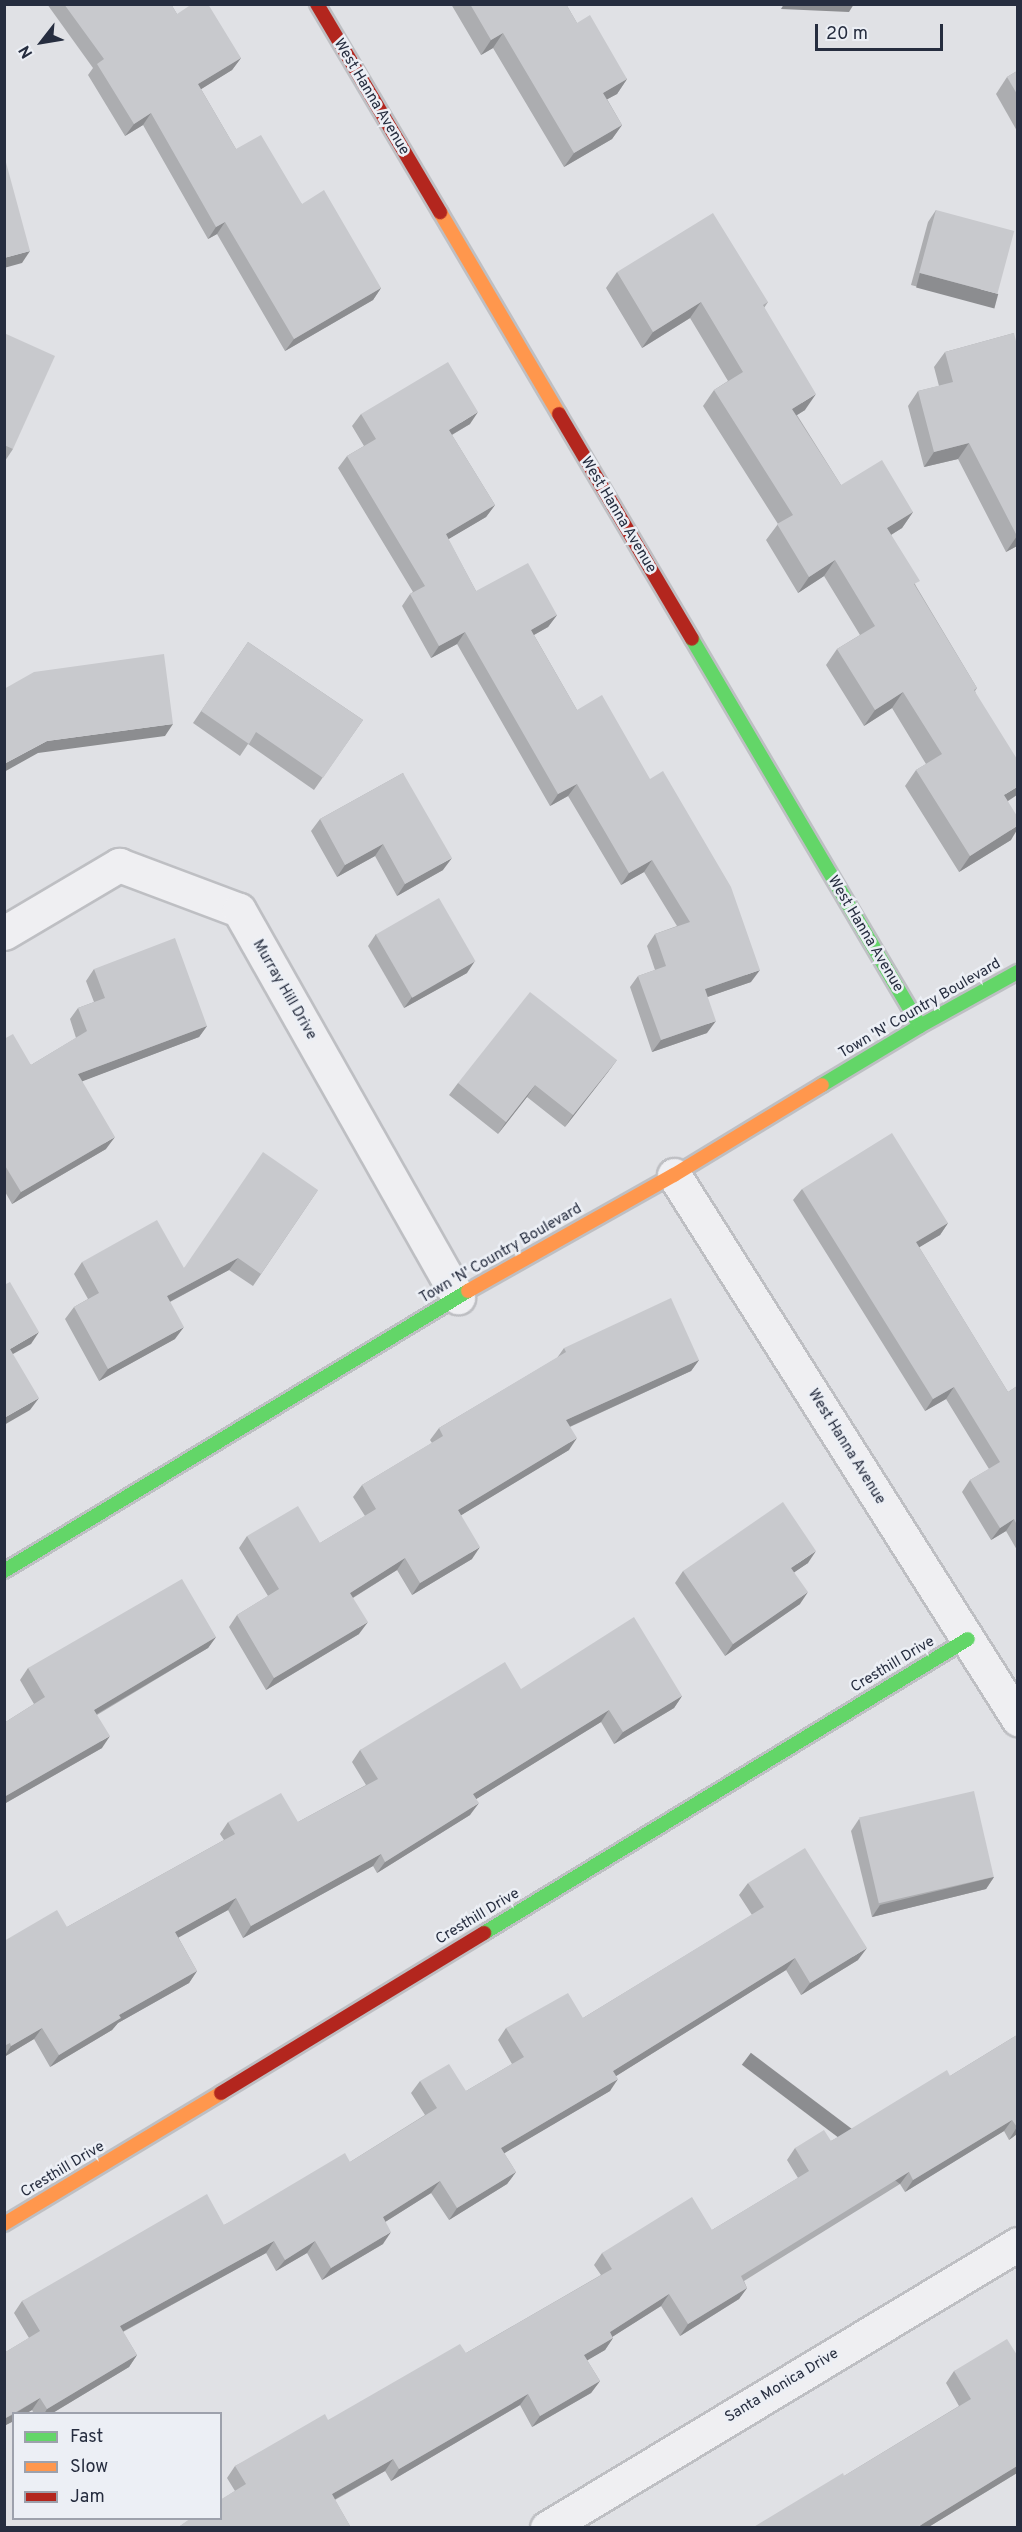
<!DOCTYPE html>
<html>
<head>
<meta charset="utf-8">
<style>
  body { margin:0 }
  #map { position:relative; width:1022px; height:2532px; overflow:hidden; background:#e0e1e5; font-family:Overpass,sans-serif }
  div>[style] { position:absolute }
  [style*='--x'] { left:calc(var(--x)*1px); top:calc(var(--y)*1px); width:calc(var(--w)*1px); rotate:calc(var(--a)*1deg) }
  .roads { filter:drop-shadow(2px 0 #bebfc3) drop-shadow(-2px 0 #bebfc3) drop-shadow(0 2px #bebfc3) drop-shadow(0 -2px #bebfc3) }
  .street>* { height:33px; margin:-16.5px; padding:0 16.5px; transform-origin:16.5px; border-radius:16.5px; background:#efeff2 }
  .fast>* { height:14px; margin:-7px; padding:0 7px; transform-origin:7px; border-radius:7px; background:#63d668 }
  .slow>* { height:14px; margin:-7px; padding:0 7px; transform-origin:7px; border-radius:7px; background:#ff974d }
  .jam>* { height:14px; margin:-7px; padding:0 7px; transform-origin:7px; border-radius:7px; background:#b3261e }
  .wall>* { inset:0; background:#acadb0 }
  .shaded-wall>* { inset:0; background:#8c8d90; transform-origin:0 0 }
  .building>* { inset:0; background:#c8c9cd; transform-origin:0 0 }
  span { translate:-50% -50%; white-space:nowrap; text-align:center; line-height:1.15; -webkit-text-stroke:5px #eceff5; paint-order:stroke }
  .street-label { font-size:15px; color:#262d3f }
  .frame { position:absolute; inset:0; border:6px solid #262d3f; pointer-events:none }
  .legend { position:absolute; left:12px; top:2412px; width:210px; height:108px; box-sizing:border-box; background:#eceff5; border:2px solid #9da1ac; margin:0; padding:8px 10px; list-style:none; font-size:18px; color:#262d3f }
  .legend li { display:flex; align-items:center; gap:12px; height:30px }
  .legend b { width:30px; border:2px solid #9da1ac }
  .north { position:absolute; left:12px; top:12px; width:60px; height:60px; -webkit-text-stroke:4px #eceff5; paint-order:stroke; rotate:239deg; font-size:16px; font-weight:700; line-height:24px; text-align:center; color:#262d3f }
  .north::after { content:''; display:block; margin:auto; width:21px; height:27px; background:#262d3f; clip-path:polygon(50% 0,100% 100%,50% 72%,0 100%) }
  .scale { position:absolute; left:815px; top:24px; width:128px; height:27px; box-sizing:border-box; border:3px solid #262d3f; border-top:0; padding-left:8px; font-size:18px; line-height:21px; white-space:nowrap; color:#262d3f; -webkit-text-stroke:4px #eceff5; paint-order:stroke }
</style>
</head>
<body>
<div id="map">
  <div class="roads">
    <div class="street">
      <div style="--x:4;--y:933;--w:134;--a:-30.6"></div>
      <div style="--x:119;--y:865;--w:128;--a:20.6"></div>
      <div style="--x:239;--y:910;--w:445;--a:60.5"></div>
      <div style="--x:674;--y:1175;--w:644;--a:57.69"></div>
      <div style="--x:547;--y:2528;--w:550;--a:-31.09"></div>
    </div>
    <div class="fast">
      <div style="--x:692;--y:639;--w:449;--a:59.5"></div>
      <div style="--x:822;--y:1085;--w:114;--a:-31"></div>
      <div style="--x:920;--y:1026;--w:112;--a:-28.9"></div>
      <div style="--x:4;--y:1571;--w:542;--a:-31.11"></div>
      <div style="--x:484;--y:1933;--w:566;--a:-31.28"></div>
    </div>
    <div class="slow">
      <div style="--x:440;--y:212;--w:234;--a:59.5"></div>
      <div style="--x:468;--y:1291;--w:236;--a:-29.4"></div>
      <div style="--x:674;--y:1175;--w:173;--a:-31.3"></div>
      <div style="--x:4;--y:2224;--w:253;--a:-31.1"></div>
    </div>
    <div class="jam">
      <div style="--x:317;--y:4;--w:242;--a:59.4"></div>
      <div style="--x:559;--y:414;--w:261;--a:59.4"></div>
      <div style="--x:221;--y:2093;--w:308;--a:-31.3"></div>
    </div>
  </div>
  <div class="wall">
    <div style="clip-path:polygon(47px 4px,171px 4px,177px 14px,241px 58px,232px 70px,201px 89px,236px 149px,302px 204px,381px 288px,373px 300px,285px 351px,217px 234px,208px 239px,143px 125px,125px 136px,88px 75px,93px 68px)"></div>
    <div style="clip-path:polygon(451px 4px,566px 4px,577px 23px,627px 79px,617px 94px,607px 99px,622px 125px,612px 139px,564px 167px,493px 48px,481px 55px)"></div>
    <div style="clip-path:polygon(1017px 71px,1017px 131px,996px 94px,1007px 77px)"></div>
    <div style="clip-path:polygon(936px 210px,990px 306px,911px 285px,928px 222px)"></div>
    <div style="clip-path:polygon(617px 272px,768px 302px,764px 308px,805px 410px,797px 415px,841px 485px,913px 512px,902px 528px,891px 535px,916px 586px,977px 688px,975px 691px,1008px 801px,1011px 840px,959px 872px,905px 786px,916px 770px,926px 764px,892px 708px,864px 726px,826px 665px,837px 649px,860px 635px,824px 576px,798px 593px,766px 540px,778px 524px,703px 406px,714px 390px,728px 381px,690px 318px,642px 348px,606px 288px)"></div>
    <div style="clip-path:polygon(4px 333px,13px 449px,5px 461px,4px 461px)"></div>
    <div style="clip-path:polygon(1014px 333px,1017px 546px,1006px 552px,958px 459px,924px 467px,908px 406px,918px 391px,939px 386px,934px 367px,945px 352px)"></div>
    <div style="clip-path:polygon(361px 414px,470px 424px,452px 435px,495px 505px,486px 517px,448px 539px,476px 591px,557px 615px,548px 627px,534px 635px,577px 710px,751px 982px,707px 997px,707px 1033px,652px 1052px,630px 987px,638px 976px,655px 970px,647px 946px,655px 934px,677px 926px,644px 872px,621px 885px,568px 796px,550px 806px,457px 644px,431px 658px,402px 606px,410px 594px,413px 592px,338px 468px,347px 456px,364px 446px,352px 426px)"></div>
    <div style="clip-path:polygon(248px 642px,363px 720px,314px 790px,248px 744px,240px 756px,193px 723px)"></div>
    <div style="clip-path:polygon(403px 773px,443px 870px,397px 896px,375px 856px,337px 877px,311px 831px,320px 819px)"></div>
    <div style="clip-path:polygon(376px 934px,467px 973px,404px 1008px,368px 946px)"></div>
    <div style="clip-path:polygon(94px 969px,207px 1026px,199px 1037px,82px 1081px,106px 1149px,12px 1204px,4px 1190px,4px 1039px,31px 1065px,76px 1038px,70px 1019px,78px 1008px,94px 1002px,86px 981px)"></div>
    <div style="clip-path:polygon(617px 1060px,565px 1127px,527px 1097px,498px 1134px,449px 1095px,458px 1083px)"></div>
    <div style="clip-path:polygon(802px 1189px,948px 1223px,940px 1235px,919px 1247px,1008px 1392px,1017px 1386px,1017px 1550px,1006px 1531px,991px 1540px,962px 1492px,970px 1480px,989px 1469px,946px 1399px,925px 1411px,793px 1200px)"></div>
    <div style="clip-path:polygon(318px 1190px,253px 1286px,229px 1270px,170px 1302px,175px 1339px,99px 1381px,65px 1319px,74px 1307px,88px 1299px,74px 1274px,82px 1262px,184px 1268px)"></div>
    <div style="clip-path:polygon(564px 1348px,699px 1360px,691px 1371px,570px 1427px,569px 1450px,461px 1515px,472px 1559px,412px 1595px,397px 1570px,353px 1598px,359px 1634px,266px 1690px,229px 1627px,237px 1615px,268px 1596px,239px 1548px,247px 1536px,320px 1543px,365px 1516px,353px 1497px,362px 1485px,432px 1443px,430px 1440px,439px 1428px,557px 1358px)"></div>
    <div style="clip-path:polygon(808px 1563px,794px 1572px,800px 1604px,725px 1656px,675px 1583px,683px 1571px)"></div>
    <div style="clip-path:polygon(216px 1637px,208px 1648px,97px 1715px,102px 1748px,4px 1804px,4px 1723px,34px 1704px,20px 1680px,28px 1668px)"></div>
    <div style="clip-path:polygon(521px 1689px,682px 1696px,674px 1708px,614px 1744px,601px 1722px,476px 1799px,470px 1815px,377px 1873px,373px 1866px,243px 1938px,228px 1910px,178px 1937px,197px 1971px,189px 1983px,118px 2023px,112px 2030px,50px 2067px,34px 2039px,4px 2057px,4px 1941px,67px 1927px,224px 1840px,220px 1834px,228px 1822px,298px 1822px,366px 1785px,352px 1762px,360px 1750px)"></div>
    <div style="clip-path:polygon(859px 1819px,994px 1877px,986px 1889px,872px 1917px,851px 1831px)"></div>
    <div style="clip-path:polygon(748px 1883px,858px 1960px,801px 1995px,786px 1970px,616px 2076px,610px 2091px,504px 2153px,516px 2172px,507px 2184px,449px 2220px,431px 2193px,385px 2222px,383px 2244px,322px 2280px,307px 2253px,276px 2271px,266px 2253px,123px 2332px,137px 2355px,129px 2367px,51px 2414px,34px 2414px,32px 2410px,4px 2426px,4px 2353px,29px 2338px,14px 2313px,22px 2301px,224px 2225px,350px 2162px,425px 2115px,411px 2093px,420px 2081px,466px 2091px,512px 2064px,498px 2040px,506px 2028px,583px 2018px,752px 1915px,739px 1895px)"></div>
    <div style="clip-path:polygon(1017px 2035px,1017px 2134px,1009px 2140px,1004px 2131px,905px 2192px,900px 2184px,744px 2281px,747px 2288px,739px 2299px,680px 2336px,661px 2306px,612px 2337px,613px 2338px,605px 2350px,587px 2360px,600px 2381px,591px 2393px,532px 2427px,520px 2405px,391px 2481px,385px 2471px,335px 2500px,350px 2526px,349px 2528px,177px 2528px,235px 2491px,227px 2478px,235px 2466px,466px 2353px,601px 2275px,594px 2265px,602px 2253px,712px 2230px,798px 2178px,787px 2160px,795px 2148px,831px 2141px,950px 2076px)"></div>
    <div style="clip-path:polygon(1017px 2355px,1017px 2473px,927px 2528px,844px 2476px,959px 2406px,946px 2383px,954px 2371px)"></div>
  </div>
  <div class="shaded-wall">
    <div style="clip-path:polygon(784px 4px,854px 4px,849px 12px,781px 9px)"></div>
    <div style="clip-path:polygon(503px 33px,493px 48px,481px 55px,491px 40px)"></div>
    <div style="clip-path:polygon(241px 58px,232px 70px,190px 96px,198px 84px)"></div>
    <div style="clip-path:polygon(627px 79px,617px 94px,593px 107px,603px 93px)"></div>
    <div style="clip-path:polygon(151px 113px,143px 125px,125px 136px,134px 124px)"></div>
    <div style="clip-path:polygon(622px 125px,612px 139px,564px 167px,574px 153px)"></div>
    <div style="clip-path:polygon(225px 222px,217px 234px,208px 239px,216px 227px)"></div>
    <div style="clip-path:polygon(30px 251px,22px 263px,4px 268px,4px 258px)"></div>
    <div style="left:920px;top:273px;width:81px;height:15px;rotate:15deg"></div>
    <div style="clip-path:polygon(381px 288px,373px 300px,285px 351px,294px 339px)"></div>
    <div style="clip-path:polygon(701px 302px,690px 318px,642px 348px,653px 332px)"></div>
    <div style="clip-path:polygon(816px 394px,805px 410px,781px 425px,792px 409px)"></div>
    <div style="clip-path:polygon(478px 412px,470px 424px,441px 441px,449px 430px)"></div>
    <div style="clip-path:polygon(969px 443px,958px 459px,924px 467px,934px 452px)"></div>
    <div style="clip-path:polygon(495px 505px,486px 517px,437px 546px,446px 534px)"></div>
    <div style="clip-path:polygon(913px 512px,902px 528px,876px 544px,887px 528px)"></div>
    <div style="clip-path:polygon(1017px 536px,1017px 546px,1006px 552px)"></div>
    <div style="clip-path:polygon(835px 560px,824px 576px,798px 593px,809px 577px)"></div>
    <div style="clip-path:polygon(557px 615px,548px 627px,523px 641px,531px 630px)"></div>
    <div style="clip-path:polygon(465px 632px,457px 644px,431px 658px,439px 646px)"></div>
    <div style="clip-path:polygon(903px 692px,892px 708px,864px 726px,875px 710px)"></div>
    <div style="clip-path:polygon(173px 724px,165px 736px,38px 753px,4px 772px,4px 764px,47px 741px)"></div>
    <div style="clip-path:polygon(577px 784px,568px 796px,550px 806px,558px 794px)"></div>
    <div style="clip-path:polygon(1017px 787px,1017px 795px,993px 811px,1004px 795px)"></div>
    <div style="clip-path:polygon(1017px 826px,1017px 830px,1011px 840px,959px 872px,970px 856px)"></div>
    <div style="clip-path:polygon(383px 844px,375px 856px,337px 877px,345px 865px)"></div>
    <div style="clip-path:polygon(452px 858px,443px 870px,397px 896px,405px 884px)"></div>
    <div style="clip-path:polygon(652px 860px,644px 872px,621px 885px,629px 873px)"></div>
    <div style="clip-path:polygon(475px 961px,467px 973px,404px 1008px,412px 997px)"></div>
    <div style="clip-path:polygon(760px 970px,751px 982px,696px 1001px,705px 989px)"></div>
    <div style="clip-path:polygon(716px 1021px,707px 1033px,652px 1052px,661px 1040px)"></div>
    <div style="clip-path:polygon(207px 1026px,199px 1037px,70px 1086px,78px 1074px)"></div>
    <div style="clip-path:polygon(617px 1060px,608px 1072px,565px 1127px,573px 1115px)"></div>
    <div style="clip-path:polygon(535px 1085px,527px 1097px,498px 1134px,506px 1122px)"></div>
    <div style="clip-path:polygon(115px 1137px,106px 1149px,12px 1204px,21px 1192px)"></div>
    <div style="clip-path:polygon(948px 1223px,940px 1235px,908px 1254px,916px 1242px)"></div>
    <div style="clip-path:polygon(238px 1258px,229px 1270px,158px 1308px,167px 1296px)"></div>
    <div style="clip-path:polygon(184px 1327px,175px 1339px,99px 1381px,108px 1369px)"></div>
    <div style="clip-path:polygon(39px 1332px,31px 1344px,4px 1359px,10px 1349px)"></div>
    <div style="clip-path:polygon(699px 1360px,691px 1371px,558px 1432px,566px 1420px)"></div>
    <div style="clip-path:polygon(954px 1387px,946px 1399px,925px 1411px,933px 1399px)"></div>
    <div style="clip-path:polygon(39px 1398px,30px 1410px,4px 1425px,4px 1418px)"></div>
    <div style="clip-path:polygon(577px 1438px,569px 1450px,450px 1522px,458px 1510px)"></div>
    <div style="clip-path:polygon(1014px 1519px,1006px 1531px,991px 1540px,1000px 1528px)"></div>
    <div style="clip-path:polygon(480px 1547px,472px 1559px,412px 1595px,420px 1583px)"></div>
    <div style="clip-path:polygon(816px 1551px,808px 1563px,783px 1580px,791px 1568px)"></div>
    <div style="clip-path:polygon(405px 1558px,397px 1570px,341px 1605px,350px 1593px)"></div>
    <div style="clip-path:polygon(808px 1592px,800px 1604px,725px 1656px,733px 1644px)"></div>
    <div style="clip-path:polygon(368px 1622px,359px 1634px,266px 1690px,274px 1678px)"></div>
    <div style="clip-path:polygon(216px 1637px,208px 1648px,85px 1721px,94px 1710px)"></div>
    <div style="clip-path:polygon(682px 1696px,674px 1708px,614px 1744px,623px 1732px)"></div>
    <div style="clip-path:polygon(609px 1710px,601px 1722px,465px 1806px,473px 1794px)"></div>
    <div style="clip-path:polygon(110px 1736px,102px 1748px,4px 1804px,4px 1797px)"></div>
    <div style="clip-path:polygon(479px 1803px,470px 1815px,377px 1873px,385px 1862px)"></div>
    <div style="clip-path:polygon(381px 1854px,373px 1866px,243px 1938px,251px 1926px)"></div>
    <div style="clip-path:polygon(994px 1877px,986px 1889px,872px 1917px,880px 1905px)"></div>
    <div style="clip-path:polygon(236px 1898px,228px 1910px,167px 1944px,175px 1932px)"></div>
    <div style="clip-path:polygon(867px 1948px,858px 1960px,801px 1995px,810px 1983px)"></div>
    <div style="clip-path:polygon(795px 1958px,786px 1970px,605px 2083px,613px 2071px)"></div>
    <div style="clip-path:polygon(197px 1971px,189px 1983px,118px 2023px,112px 2030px,50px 2067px,59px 2055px,119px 2015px)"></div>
    <div style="clip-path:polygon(42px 2028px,34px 2039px,4px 2057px,11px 2046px)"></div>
    <div style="clip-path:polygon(618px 2079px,610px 2091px,493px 2160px,501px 2148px)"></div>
    <div style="clip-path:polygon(1012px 2120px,1004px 2131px,905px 2192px,913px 2180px)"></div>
    <div style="clip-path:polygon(1017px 2127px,1017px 2134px,1009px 2140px)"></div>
    <div style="clip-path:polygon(516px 2172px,507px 2184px,449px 2220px,457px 2208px)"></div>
    <div style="left:909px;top:2172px;width:15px;height:198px;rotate:127deg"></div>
    <div style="clip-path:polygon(440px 2181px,431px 2193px,374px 2229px,383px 2217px)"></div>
    <div style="clip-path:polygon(391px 2232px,383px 2244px,322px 2280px,331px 2268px)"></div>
    <div style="clip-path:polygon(274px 2241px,266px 2253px,111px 2338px,120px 2326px)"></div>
    <div style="clip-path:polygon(315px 2241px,307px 2253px,276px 2271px,285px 2260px)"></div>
    <div style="clip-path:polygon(747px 2288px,739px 2299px,680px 2336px,688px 2324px)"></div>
    <div style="clip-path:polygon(669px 2294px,661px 2306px,601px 2344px,610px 2332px)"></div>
    <div style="clip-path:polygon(613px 2338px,605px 2350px,576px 2367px,584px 2355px)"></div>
    <div style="clip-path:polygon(137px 2355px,129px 2367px,51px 2414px,44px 2414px,47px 2409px)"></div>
    <div style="clip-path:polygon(600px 2381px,591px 2393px,532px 2427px,540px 2416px)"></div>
    <div style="clip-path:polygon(528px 2394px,520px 2405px,391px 2481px,399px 2469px)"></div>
    <div style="clip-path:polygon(40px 2398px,32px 2410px,25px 2414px,14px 2414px)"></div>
    <div style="clip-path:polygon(14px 2414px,14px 2421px,4px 2426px,4px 2419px)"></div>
    <div style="clip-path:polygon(393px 2459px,385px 2471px,323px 2506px,332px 2494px)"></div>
    <div style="clip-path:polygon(1017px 2466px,1017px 2473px,927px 2528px,916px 2528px)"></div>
  </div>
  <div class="building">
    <div style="clip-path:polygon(64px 4px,171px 4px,177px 14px,192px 4px,208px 4px,241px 58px,198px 84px,236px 149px,261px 135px,302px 204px,324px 190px,381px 288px,294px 339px,225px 222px,216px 227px,151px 113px,134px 124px,97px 64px,104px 59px)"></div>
    <div style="clip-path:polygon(470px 4px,566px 4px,577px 23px,590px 15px,627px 79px,603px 93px,622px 125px,574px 153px,503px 33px,491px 40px)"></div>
    <div style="clip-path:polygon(1017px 71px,1017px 94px,1007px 77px)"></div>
    <div style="clip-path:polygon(4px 155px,30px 251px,4px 258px)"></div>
    <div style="left:936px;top:210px;width:81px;height:65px;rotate:15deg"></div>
    <div style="clip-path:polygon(713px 213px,768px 302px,763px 305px,816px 394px,792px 409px,841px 485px,882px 460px,913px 512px,887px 528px,920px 581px,914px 584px,977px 688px,974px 690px,1017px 759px,1017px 787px,1004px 795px,1017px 816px,1017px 826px,970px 856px,916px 770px,942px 754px,903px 692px,875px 710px,837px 649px,875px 626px,835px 560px,809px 577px,777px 524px,793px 515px,714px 390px,743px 372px,701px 302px,653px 332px,617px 272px)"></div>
    <div style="clip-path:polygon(4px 333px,55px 356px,13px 449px,4px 445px)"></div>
    <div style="clip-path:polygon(1014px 333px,1017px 345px,1017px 536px,969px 443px,934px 452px,918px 391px,953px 382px,945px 352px)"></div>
    <div style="clip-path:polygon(448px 362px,478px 412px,449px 430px,495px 505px,446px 534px,476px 591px,528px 563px,557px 615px,531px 630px,577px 710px,602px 695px,650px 779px,663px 771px,731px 887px,760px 970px,705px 989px,716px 1021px,661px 1040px,638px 976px,666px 966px,655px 934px,690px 922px,652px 860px,629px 873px,577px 784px,558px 794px,465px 632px,439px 646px,410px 594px,425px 586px,347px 456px,376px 439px,361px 414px)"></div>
    <div style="clip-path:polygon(248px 642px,363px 720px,323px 778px,256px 732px,249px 744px,201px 711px)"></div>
    <div style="clip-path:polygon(164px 654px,173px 724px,47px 741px,4px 764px,4px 689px,34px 672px)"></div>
    <div style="clip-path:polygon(403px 773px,452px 858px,405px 884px,383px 844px,345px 865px,320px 819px)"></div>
    <div style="left:439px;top:898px;width:73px;height:73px;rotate:60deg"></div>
    <div style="clip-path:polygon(175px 938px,207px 1026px,78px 1074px,115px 1137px,21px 1192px,4px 1164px,4px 1039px,13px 1034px,31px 1065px,87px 1031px,78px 1008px,105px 998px,94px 969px)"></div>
    <div style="clip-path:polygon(530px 992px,617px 1060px,573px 1115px,535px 1085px,506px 1122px,458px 1083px)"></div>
    <div style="clip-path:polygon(892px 1133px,948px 1223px,916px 1242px,1008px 1392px,1017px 1386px,1017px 1525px,1014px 1519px,1000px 1528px,970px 1480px,1000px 1462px,954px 1387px,933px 1399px,802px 1189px)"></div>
    <div style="clip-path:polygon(263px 1152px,318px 1190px,261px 1274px,238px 1258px,167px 1296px,184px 1327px,108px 1369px,74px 1307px,99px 1293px,82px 1262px,157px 1220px,184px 1268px)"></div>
    <div style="clip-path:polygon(10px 1282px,39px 1332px,10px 1349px,39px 1398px,4px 1418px,4px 1285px)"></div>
    <div style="clip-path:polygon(671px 1298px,699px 1360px,566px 1420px,577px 1438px,458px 1510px,480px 1547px,420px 1583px,405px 1558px,350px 1593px,368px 1622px,274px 1678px,237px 1615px,279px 1589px,247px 1536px,298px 1506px,320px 1543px,376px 1509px,362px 1485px,443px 1436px,439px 1428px,566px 1352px,564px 1348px)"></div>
    <div style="clip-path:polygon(783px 1502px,816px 1551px,791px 1568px,808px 1592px,733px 1644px,683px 1571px)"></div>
    <div style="clip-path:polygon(182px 1579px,216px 1637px,94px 1710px,110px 1736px,4px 1797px,4px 1723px,45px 1697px,28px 1668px)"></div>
    <div style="clip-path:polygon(634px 1617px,682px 1696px,623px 1732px,609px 1710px,473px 1794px,479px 1803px,385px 1862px,381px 1854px,251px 1926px,236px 1898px,175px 1932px,197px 1971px,119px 2015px,121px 2018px,59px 2055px,42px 2028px,11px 2046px,10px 2043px,4px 2046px,4px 1941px,57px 1910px,67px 1927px,235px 1834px,228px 1822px,281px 1793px,298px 1822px,378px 1779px,360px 1750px,505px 1662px,521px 1689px)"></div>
    <div style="left:974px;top:1791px;width:88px;height:118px;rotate:77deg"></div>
    <div style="clip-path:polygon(805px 1848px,867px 1948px,810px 1983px,795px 1958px,613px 2071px,618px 2079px,501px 2148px,516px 2172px,457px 2208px,440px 2181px,383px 2217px,391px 2232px,331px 2268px,315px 2241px,285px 2260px,274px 2241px,120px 2326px,137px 2355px,47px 2409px,40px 2398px,4px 2419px,4px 2353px,40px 2331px,22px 2301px,207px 2194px,224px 2225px,345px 2153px,350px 2162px,437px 2108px,420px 2081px,449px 2064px,466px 2091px,524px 2057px,506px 2028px,568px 1993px,583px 2018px,764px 1907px,748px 1883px)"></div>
    <div style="clip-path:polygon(1017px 2035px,1017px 2127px,1012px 2120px,913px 2180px,909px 2172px,741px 2276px,747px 2288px,688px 2324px,669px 2294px,610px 2332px,613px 2338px,584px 2355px,600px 2381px,540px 2416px,528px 2394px,399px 2469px,393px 2459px,332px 2494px,350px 2526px,347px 2528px,177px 2528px,191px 2518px,220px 2518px,220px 2500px,246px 2484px,235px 2466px,325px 2414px,328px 2420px,460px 2344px,466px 2353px,612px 2269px,602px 2253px,692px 2197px,712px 2230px,809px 2171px,795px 2148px,824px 2130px,831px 2141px,947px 2070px,950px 2076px)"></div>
    <div style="clip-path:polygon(1007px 2339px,1017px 2355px,1017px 2466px,916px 2528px,752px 2528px,843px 2473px,844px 2476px,971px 2399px,954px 2371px)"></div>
  </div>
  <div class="street-label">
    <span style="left:371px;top:97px;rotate:59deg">West Hanna Avenue</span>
    <span style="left:618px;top:515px;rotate:59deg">West Hanna Avenue</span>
    <span style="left:865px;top:934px;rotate:59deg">West Hanna Avenue</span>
    <span style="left:284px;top:990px;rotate:60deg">Murray Hill Drive</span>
    <span style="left:920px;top:1009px;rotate:-30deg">Town 'N' Country Boulevard</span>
    <span style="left:501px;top:1254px;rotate:-30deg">Town 'N' Country Boulevard</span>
    <span style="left:846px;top:1447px;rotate:58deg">West Hanna Avenue</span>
    <span style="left:893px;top:1665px;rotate:-31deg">Cresthill Drive</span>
    <span style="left:478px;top:1917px;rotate:-31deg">Cresthill Drive</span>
    <span style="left:63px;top:2170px;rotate:-31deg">Cresthill Drive</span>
    <span style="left:782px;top:2386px;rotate:-31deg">Santa Monica Drive</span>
  </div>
  <div class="frame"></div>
  <ul class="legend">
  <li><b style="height:8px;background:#63d668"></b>Fast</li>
  <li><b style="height:8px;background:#ff974d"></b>Slow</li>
  <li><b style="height:8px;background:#b3261e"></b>Jam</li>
  </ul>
  <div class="north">N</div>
  <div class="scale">20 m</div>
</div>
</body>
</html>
